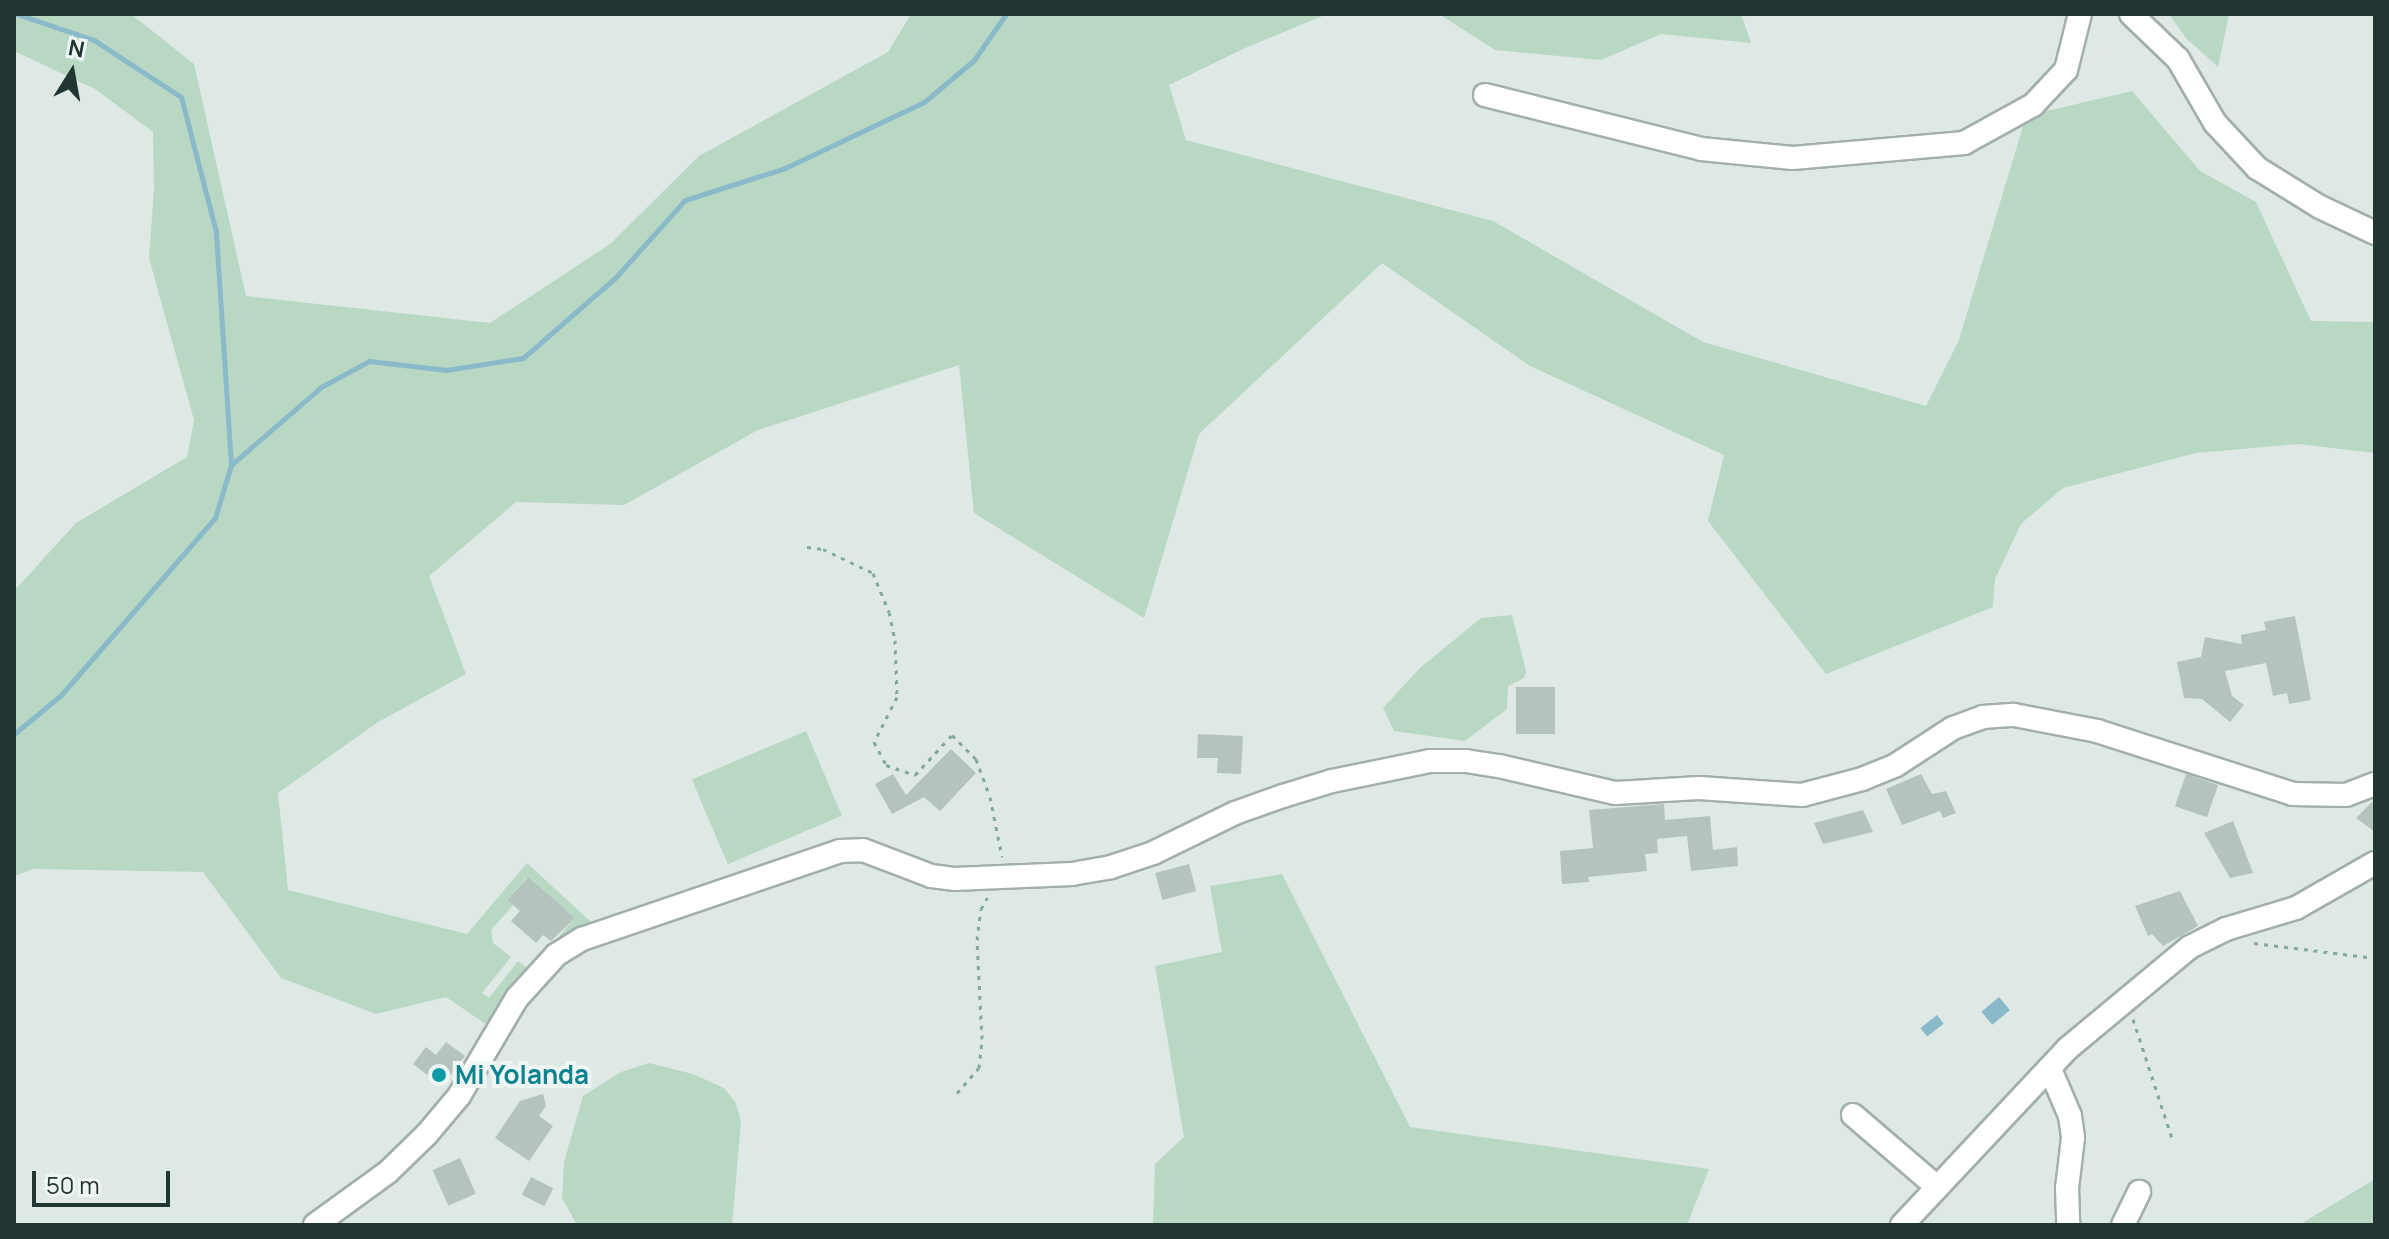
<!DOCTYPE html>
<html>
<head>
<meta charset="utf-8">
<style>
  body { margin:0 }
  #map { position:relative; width:2389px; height:1239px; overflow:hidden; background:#dee8e5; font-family:Manrope,sans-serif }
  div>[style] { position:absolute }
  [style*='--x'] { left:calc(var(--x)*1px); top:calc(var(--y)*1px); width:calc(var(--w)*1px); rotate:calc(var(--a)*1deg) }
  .green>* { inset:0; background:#b8d8c4; transform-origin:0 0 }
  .water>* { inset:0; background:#8ab9c9; transform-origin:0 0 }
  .stream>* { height:5px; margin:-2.5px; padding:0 2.5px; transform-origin:2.5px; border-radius:2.5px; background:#8ab9c9 }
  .building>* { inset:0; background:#b4c3be; transform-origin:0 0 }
  .path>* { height:3px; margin-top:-1.5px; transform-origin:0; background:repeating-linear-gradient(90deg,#81a9a1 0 4px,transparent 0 10px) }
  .roads { filter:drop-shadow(2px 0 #a2afac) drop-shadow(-2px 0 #a2afac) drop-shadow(0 2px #a2afac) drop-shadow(0 -2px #a2afac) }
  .minor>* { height:22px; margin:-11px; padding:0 11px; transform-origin:11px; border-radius:11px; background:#fff }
  .dots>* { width:22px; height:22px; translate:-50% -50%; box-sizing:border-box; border:4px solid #eef5f3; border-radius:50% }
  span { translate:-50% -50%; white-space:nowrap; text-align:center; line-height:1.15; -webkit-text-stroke:8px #eef5f3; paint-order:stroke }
  .culture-label { font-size:26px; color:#0d838f; font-weight:700 }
  .left { translate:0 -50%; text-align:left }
  .frame { position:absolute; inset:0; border:16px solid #213633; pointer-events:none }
  .north { position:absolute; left:32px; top:32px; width:80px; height:80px; -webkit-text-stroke:6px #eef5f3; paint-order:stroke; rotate:11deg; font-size:22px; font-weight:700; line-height:32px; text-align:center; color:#213633 }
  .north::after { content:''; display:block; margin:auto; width:28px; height:36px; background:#213633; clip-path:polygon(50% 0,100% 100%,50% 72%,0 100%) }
  .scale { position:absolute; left:32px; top:1171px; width:138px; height:36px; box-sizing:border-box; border:4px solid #213633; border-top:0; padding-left:10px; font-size:24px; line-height:28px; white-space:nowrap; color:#213633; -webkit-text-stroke:6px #eef5f3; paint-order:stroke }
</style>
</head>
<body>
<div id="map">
  <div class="green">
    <div style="clip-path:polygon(14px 14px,131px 14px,194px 64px,246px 296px,490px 323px,610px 244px,699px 156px,888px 52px,911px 14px,1327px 14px,1245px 48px,1169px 85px,1186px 140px,1493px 221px,1703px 342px,1926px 406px,1959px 340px,2026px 116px,2132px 91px,2200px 171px,2256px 202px,2311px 321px,2375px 322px,2375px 453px,2298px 444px,2196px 453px,2063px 488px,2021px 524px,1995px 579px,1993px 607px,1826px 674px,1708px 521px,1724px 455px,1530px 366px,1382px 263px,1199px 434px,1144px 618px,974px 513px,959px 365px,758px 430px,624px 505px,516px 502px,429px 576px,466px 674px,378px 722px,278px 793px,288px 890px,467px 934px,527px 863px,591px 922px,557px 946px,553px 943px,575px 918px,527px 877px,507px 900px,513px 905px,491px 930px,493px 943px,511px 957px,482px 993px,489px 998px,518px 961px,531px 971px,490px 1027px,446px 997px,376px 1014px,281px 978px,203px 872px,33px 869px,14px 876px,14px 591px,76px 523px,187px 457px,194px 420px,149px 258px,154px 189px,153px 132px,95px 89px,14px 51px)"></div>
    <div style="clip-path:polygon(1439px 14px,1741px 14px,1751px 43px,1661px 34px,1601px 60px,1495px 50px)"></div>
    <div style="clip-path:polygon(2169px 14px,2229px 14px,2218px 67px,2186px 38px)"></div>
    <div style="clip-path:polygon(1512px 615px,1526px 671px,1524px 678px,1508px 686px,1507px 709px,1465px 741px,1394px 731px,1383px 708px,1420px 668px,1481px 618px)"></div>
    <div style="left:806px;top:731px;width:92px;height:124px;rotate:67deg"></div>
    <div style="clip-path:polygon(1282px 874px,1410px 1127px,1709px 1169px,1687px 1225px,1153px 1225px,1155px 1164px,1184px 1137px,1155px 966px,1222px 952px,1210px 886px)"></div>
    <div style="clip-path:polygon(649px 1063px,693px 1074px,724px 1088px,736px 1103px,741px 1122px,732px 1225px,577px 1225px,562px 1198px,564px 1162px,583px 1096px,621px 1072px)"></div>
    <div style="clip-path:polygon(2375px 1179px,2375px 1225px,2299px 1225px)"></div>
  </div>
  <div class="water">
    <div style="left:1999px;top:997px;width:17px;height:23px;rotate:50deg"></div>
    <div style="left:1937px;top:1015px;width:11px;height:21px;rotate:52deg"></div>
  </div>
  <div class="stream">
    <div style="--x:231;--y:465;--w:119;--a:-40.9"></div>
    <div style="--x:321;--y:387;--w:55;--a:-28.4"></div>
    <div style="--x:369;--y:361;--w:78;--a:6.7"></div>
    <div style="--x:446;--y:370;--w:78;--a:-8.9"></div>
    <div style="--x:523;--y:358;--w:122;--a:-41"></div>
    <div style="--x:615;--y:278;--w:105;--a:-48.1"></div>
    <div style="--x:685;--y:200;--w:105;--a:-17.7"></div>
    <div style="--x:785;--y:168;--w:154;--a:-25.4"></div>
    <div style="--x:924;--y:102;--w:65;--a:-40"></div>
    <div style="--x:974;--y:60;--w:56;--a:-55.2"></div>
    <div style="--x:14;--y:734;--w:61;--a:-39.7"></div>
    <div style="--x:61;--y:695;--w:235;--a:-49"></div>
    <div style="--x:215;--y:518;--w:55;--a:-73.2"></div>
    <div style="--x:231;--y:465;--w:233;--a:-93.7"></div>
    <div style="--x:216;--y:232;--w:139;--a:-104.5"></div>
    <div style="--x:181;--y:97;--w:104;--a:-146.8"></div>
    <div style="--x:94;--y:40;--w:81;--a:-161.3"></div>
  </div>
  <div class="building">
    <div style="clip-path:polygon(2295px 616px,2311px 700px,2289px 704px,2287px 693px,2273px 696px,2266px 663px,2225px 671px,2232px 696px,2244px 705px,2230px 722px,2202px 699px,2184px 698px,2177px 662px,2201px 657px,2205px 637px,2242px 644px,2241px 635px,2266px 630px,2264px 622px)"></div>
    <div style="left:1516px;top:687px;width:39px;height:47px"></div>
    <div style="clip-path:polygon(1198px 734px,1243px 736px,1241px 774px,1217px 773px,1218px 758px,1197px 758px)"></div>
    <div style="clip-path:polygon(951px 749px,976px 773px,940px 811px,924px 797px,892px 814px,875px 784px,893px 774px,906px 795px)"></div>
    <div style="clip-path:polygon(1921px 774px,1932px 794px,1946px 791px,1956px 813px,1943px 818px,1940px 811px,1902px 825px,1886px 789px)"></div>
    <div style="left:2186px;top:774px;width:34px;height:34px;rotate:19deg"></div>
    <div style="clip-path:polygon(2375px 799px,2375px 832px,2356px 818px)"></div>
    <div style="clip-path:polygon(1664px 804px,1665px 820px,1710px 816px,1713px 850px,1737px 847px,1738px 866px,1691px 871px,1687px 836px,1657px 839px,1658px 853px,1645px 854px,1647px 871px,1588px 877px,1589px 882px,1562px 884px,1560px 851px,1593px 848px,1589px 810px)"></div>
    <div style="clip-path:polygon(1863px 810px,1873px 832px,1823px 844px,1814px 823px)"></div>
    <div style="clip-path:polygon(2233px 821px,2253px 873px,2230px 878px,2204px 833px)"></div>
    <div style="left:1189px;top:864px;width:28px;height:35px;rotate:75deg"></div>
    <div style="clip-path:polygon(528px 877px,575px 918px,551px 941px,543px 935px,536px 943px,511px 921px,520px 911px,507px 900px)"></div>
    <div style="clip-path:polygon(2180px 891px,2198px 926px,2163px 946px,2152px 934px,2148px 936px,2135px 906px)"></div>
    <div style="clip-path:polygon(446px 1042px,465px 1056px,442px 1086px,413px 1064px,426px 1047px,436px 1055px)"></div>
    <div style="clip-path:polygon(543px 1094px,546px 1106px,539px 1116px,553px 1126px,529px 1161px,495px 1138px,520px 1101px)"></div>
    <div style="left:460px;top:1158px;width:39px;height:30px;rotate:66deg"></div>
    <div style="left:531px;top:1177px;width:25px;height:20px;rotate:27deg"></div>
  </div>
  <div class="path">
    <div style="--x:807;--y:547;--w:16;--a:7"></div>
    <div style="--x:823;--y:549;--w:55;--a:25.6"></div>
    <div style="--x:873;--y:573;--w:42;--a:67.7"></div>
    <div style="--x:889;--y:612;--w:29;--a:78"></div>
    <div style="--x:895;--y:640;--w:57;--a:88"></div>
    <div style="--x:897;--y:697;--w:51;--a:117.1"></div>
    <div style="--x:874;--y:742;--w:26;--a:62"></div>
    <div style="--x:886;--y:765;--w:31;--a:19"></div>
    <div style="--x:915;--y:775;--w:54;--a:-47.2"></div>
    <div style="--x:952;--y:735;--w:34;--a:45"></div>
    <div style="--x:976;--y:759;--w:40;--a:69.8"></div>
    <div style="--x:990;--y:797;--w:61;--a:78.7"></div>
    <div style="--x:2254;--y:943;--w:122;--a:7.1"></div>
    <div style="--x:2133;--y:1019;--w:125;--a:71.9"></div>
    <div style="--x:957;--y:1093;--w:33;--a:-49"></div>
    <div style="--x:979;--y:1068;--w:29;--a:-84"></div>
    <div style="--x:982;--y:1039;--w:99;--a:-92.9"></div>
    <div style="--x:977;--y:940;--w:31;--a:-83"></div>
    <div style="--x:981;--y:909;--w:13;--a:-61"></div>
  </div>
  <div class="roads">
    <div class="minor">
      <div style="--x:2131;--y:14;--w:65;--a:43.8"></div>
      <div style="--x:2178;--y:59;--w:74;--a:60"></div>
      <div style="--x:2215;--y:123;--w:62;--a:47"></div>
      <div style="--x:2257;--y:168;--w:74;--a:31.8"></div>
      <div style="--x:2320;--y:207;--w:61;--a:25.3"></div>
      <div style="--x:1485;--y:95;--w:223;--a:14"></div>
      <div style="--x:1701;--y:149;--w:92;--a:5.6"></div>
      <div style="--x:1793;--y:158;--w:172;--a:-5"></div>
      <div style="--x:1964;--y:143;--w:79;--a:-28.8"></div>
      <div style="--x:2033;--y:105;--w:48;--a:-46.7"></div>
      <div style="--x:2066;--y:70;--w:58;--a:-76"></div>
      <div style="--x:2050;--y:1069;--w:51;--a:66.9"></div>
      <div style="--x:2070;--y:1116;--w:22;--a:82"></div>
      <div style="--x:2073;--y:1138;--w:50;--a:96.8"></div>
      <div style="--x:2067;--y:1188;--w:37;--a:88"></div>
      <div style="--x:1853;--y:1115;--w:111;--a:40.6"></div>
      <div style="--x:315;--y:1225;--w:90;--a:-36"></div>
      <div style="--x:388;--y:1172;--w:54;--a:-44.3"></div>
      <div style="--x:427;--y:1134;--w:50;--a:-49.9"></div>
      <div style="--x:459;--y:1096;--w:114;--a:-59.4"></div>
      <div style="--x:517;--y:998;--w:58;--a:-47.8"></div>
      <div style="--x:556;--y:955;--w:31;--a:-32"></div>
      <div style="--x:582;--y:939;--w:273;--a:-18.8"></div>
      <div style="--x:840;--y:851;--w:23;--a:-2"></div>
      <div style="--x:863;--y:850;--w:73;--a:20.9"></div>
      <div style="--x:931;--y:876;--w:23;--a:7"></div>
      <div style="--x:954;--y:879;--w:118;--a:-2.4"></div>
      <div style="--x:1072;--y:874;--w:40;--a:-10"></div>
      <div style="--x:1111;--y:867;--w:44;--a:-18.4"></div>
      <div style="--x:1153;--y:853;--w:91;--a:-26"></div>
      <div style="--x:1235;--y:813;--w:51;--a:-19.5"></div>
      <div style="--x:1283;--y:796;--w:51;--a:-17"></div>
      <div style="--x:1332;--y:781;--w:100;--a:-11.5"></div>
      <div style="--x:1430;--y:761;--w:36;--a:0"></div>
      <div style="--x:1466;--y:761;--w:33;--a:9"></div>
      <div style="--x:1499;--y:766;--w:119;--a:13.1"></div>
      <div style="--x:1615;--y:793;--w:84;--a:-3.4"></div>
      <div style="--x:1699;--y:788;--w:103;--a:3.9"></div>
      <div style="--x:1802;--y:795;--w:62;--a:-14.9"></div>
      <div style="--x:1862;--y:779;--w:37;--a:-22"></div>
      <div style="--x:1896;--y:765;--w:68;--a:-33"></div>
      <div style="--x:1953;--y:728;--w:32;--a:-20"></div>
      <div style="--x:1983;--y:717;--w:31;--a:-4"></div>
      <div style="--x:2014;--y:715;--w:85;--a:10.9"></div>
      <div style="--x:2097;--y:731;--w:206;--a:17.8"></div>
      <div style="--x:2293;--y:794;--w:53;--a:1.1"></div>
      <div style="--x:2346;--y:795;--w:31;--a:-21"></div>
      <div style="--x:1902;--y:1225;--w:241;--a:-46.8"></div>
      <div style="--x:2067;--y:1049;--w:160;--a:-39.7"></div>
      <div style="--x:2190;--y:947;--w:40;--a:-26.6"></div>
      <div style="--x:2226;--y:929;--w:73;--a:-16.7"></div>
      <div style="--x:2296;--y:908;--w:91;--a:-29.7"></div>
      <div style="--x:2123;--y:1225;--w:37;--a:-64"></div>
    </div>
  </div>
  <div class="dots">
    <div style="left:439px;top:1075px;background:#0f9aa8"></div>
  </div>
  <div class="culture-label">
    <span class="left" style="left:455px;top:1075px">Mi Yolanda</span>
  </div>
  <div class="frame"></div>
  <div class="north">N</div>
  <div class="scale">50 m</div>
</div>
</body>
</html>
